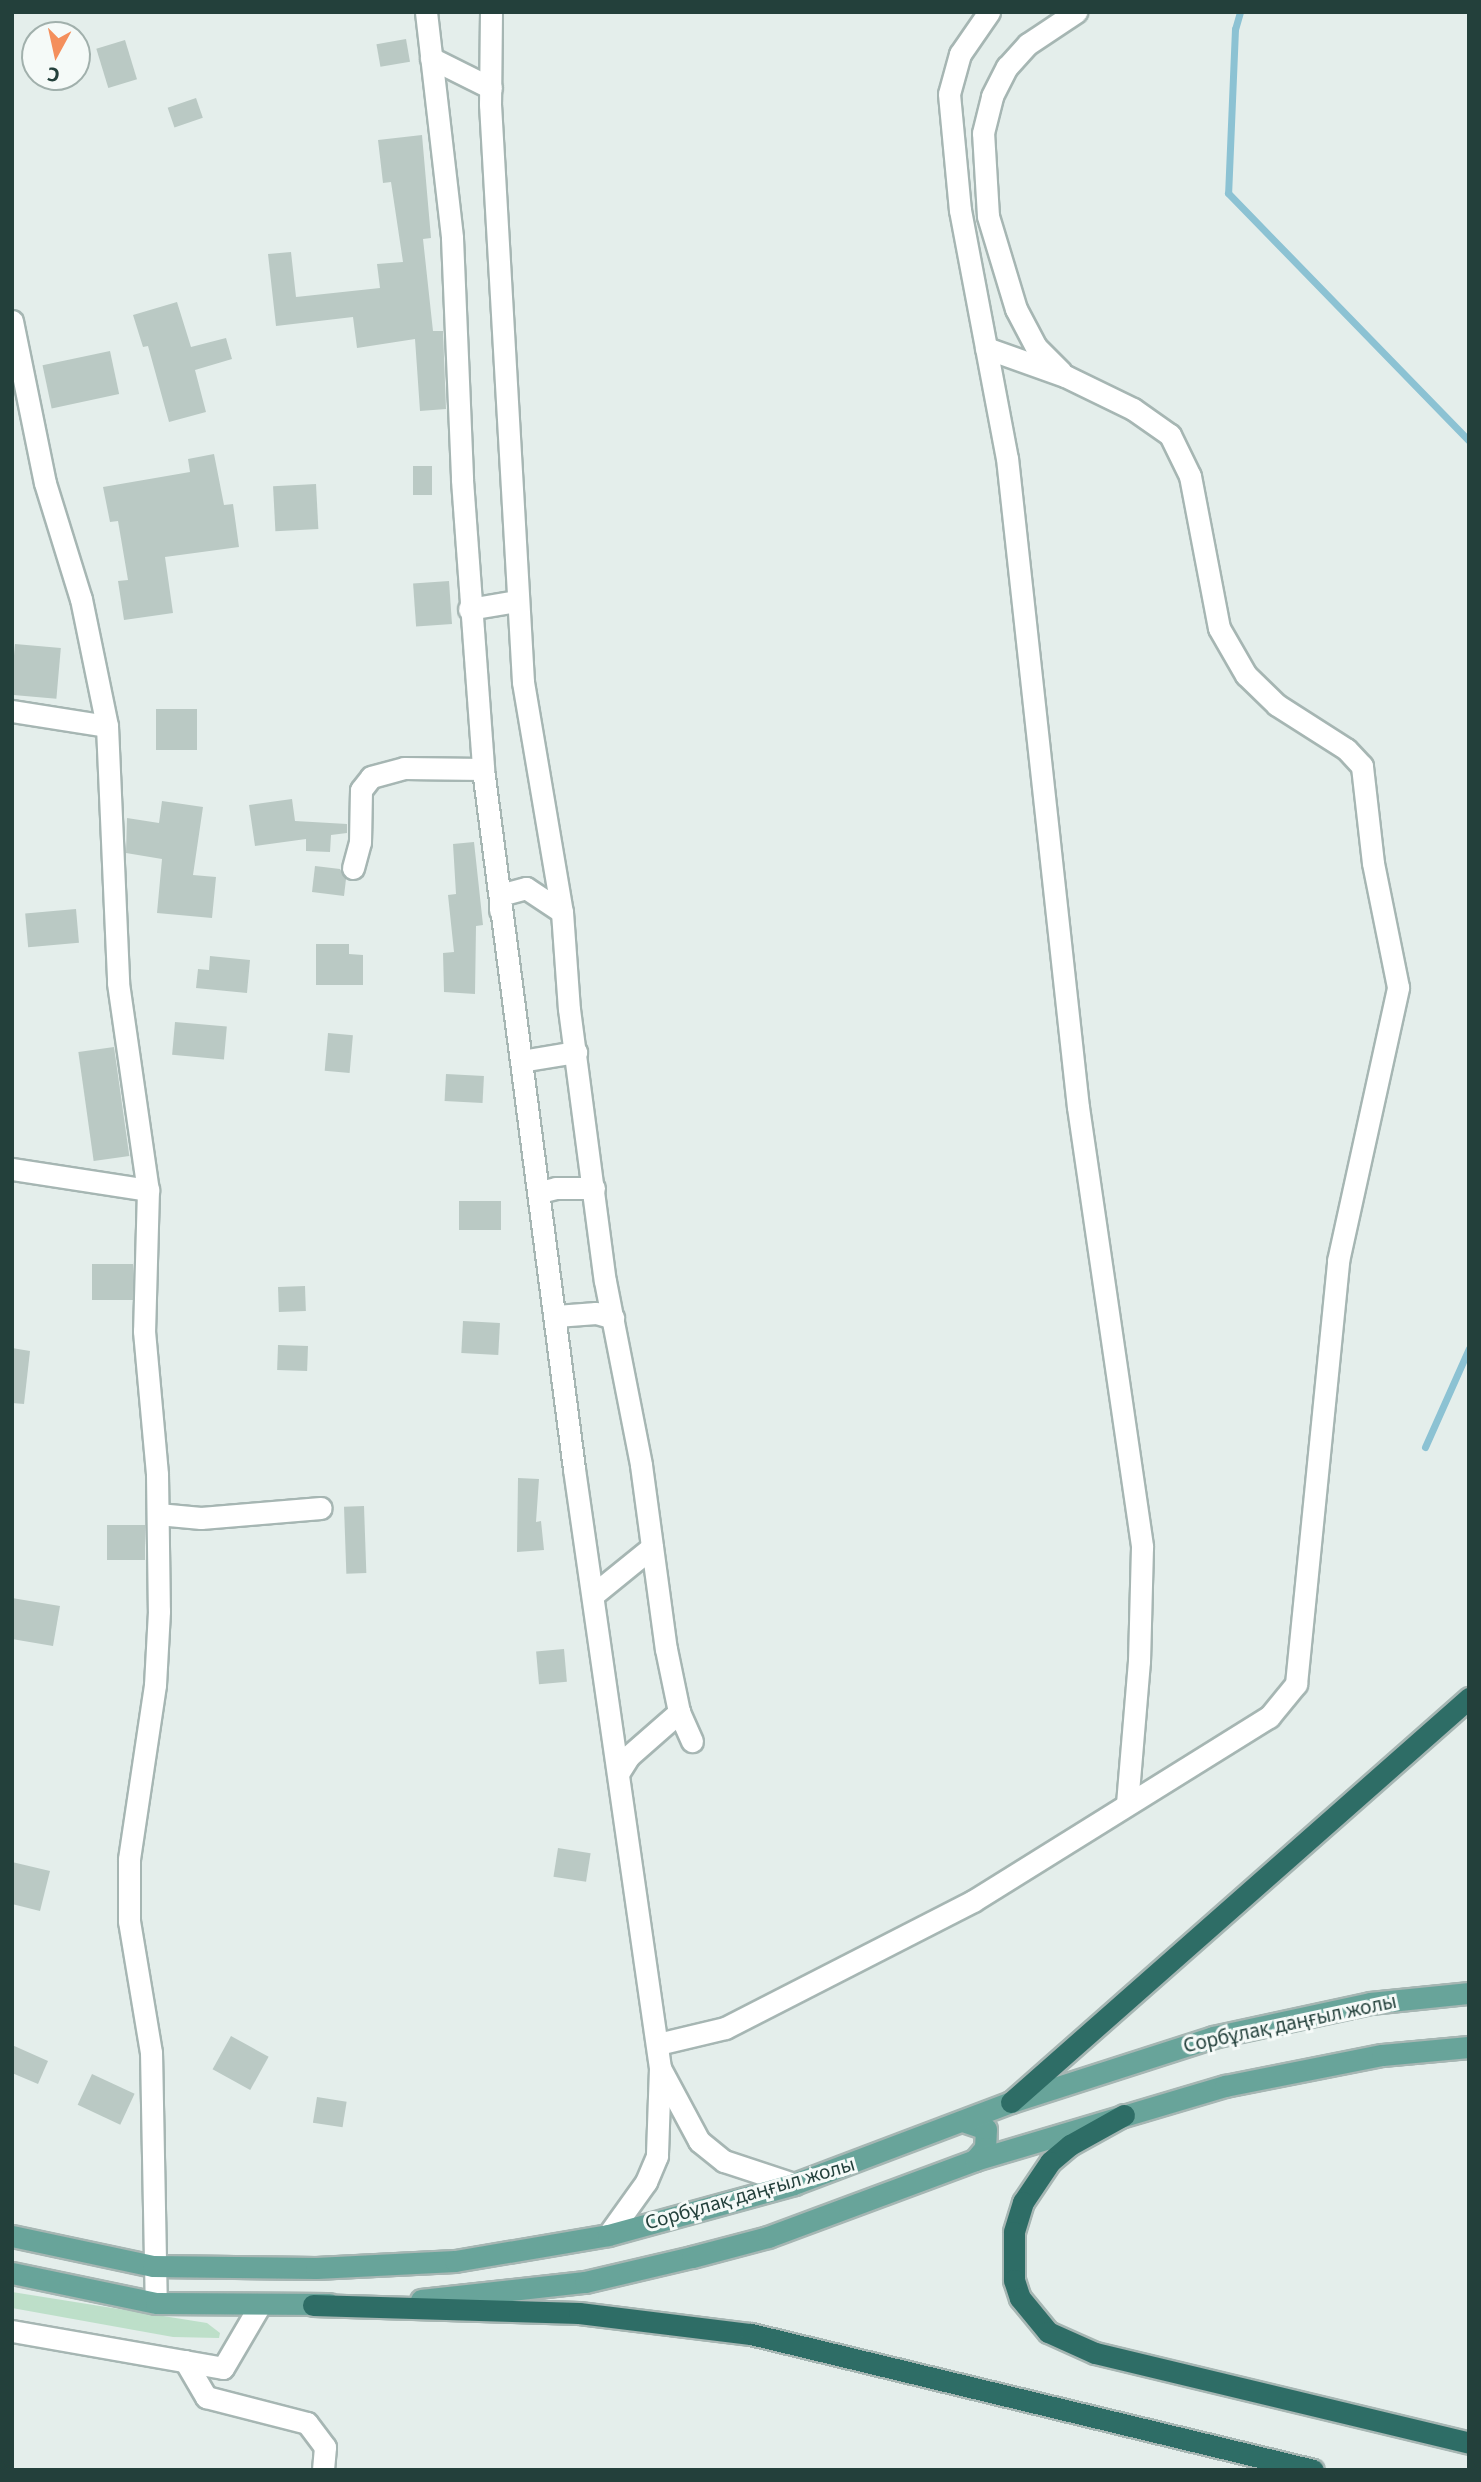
<!DOCTYPE html>
<html>
<head>
<meta charset="utf-8">
<style>
  body { margin:0 }
  #map { position:relative; width:1481px; height:2482px; overflow:hidden; background:#e4eeeb; font-family:"Noto Sans",sans-serif }
  div>[style] { position:absolute }
  [style*='--x'] { left:calc(var(--x)*1px); top:calc(var(--y)*1px); width:calc(var(--w)*1px); rotate:calc(var(--a)*1deg) }
  .green>* { inset:0; background:#bddfc9 }
  .stream>* { height:7px; margin:-3.5px; padding:0 3.5px; transform-origin:3.5px; border-radius:3.5px; background:#8cc2d3 }
  .building>* { inset:0; background:#bac9c4; transform-origin:0 0 }
  .roads { filter:drop-shadow(2px 0 #a6b6b3) drop-shadow(-2px 0 #a6b6b3) drop-shadow(0 2px #a6b6b3) drop-shadow(0 -2px #a6b6b3) }
  .minor>* { height:21px; margin:-10.5px; padding:0 10.5px; transform-origin:10.5px; border-radius:10.5px; background:#fff }
  .major>* { height:21px; margin:-10.5px; padding:0 10.5px; transform-origin:10.5px; border-radius:10.5px; background:#68a49a }
  .highway>* { height:21px; margin:-10.5px; padding:0 10.5px; transform-origin:10.5px; border-radius:10.5px; background:#2e6d66 }
  span { translate:-50% -50%; white-space:nowrap; text-align:center; line-height:1.15; -webkit-text-stroke:6px #f5faf8; paint-order:stroke }
  .street-label { font-size:19px; color:#23403b }
  .frame { position:absolute; inset:0; border:14px solid #23403b; pointer-events:none }
  .north { position:absolute; left:21px; top:21px; width:70px; height:70px; box-sizing:border-box; background:#f5faf8; border:2px solid #a1b0ac; border-radius:50%; rotate:188deg; font-size:19px; font-weight:700; line-height:28px; text-align:center; color:#23403b }
  .north::after { content:''; display:block; margin:auto; width:24px; height:32px; background:#f48f5c; clip-path:polygon(50% 0,100% 100%,50% 72%,0 100%) }
</style>
</head>
<body>
<div id="map">
  <div class="green">
    <div style="clip-path:polygon(12px 2292px,207px 2323px,220px 2333px,219px 2338px,173px 2337px,12px 2308px)"></div>
  </div>
  <div class="stream">
    <div style="--x:1240;--y:12;--w:18;--a:106"></div>
    <div style="--x:1235;--y:29;--w:164;--a:92.4"></div>
    <div style="--x:1228;--y:193;--w:346;--a:45.8"></div>
    <div style="--x:1425;--y:1447;--w:108;--a:-66"></div>
  </div>
  <div class="building">
    <div style="left:406px;top:39px;width:23px;height:30px;rotate:80deg"></div>
    <div style="left:125px;top:40px;width:41px;height:30px;rotate:73deg"></div>
    <div style="left:196px;top:98px;width:21px;height:30px;rotate:71deg"></div>
    <div style="clip-path:polygon(422px 135px,431px 238px,423px 239px,433px 331px,443px 331px,446px 409px,420px 411px,415px 339px,357px 348px,353px 317px,276px 326px,268px 254px,291px 252px,296px 297px,380px 288px,377px 264px,403px 262px,391px 182px,383px 183px,378px 140px)"></div>
    <div style="clip-path:polygon(177px 302px,191px 347px,226px 338px,232px 359px,195px 370px,206px 412px,169px 422px,148px 346px,143px 347px,133px 315px)"></div>
    <div style="left:110px;top:351px;width:44px;height:69px;rotate:78deg"></div>
    <div style="clip-path:polygon(214px 454px,224px 505px,233px 504px,239px 547px,165px 557px,173px 613px,124px 620px,118px 581px,128px 580px,118px 521px,110px 522px,103px 487px,190px 472px,188px 459px)"></div>
    <div style="left:413px;top:466px;width:19px;height:29px"></div>
    <div style="left:316px;top:484px;width:45px;height:43px;rotate:87deg"></div>
    <div style="left:449px;top:581px;width:43px;height:36px;rotate:86deg"></div>
    <div style="left:15px;top:644px;width:46px;height:51px;rotate:5deg"></div>
    <div style="left:156px;top:709px;width:41px;height:41px"></div>
    <div style="clip-path:polygon(292px 799px,295px 821px,347px 824px,347px 833px,331px 835px,330px 852px,306px 851px,306px 839px,255px 846px,249px 805px)"></div>
    <div style="clip-path:polygon(162px 801px,203px 807px,193px 875px,216px 877px,212px 918px,157px 913px,162px 859px,126px 853px,127px 818px,159px 823px)"></div>
    <div style="clip-path:polygon(474px 842px,483px 925px,476px 926px,475px 994px,444px 992px,443px 953px,454px 952px,448px 895px,456px 894px,453px 844px)"></div>
    <div style="clip-path:polygon(315px 866px,340px 869px,346px 879px,344px 896px,312px 892px)"></div>
    <div style="left:76px;top:909px;width:34px;height:51px;rotate:85deg"></div>
    <div style="clip-path:polygon(316px 944px,349px 944px,349px 954px,363px 955px,363px 985px,316px 985px)"></div>
    <div style="clip-path:polygon(210px 956px,250px 960px,247px 993px,196px 988px,198px 969px,209px 970px)"></div>
    <div style="left:175px;top:1022px;width:52px;height:33px;rotate:5deg"></div>
    <div style="left:328px;top:1033px;width:25px;height:38px;rotate:5deg"></div>
    <div style="left:114px;top:1047px;width:110px;height:36px;rotate:82deg"></div>
    <div style="left:446px;top:1074px;width:38px;height:27px;rotate:3deg"></div>
    <div style="left:459px;top:1201px;width:42px;height:29px"></div>
    <div style="left:92px;top:1264px;width:41px;height:36px"></div>
    <div style="left:305px;top:1286px;width:25px;height:27px;rotate:88deg"></div>
    <div style="left:463px;top:1321px;width:37px;height:32px;rotate:3deg"></div>
    <div style="left:278px;top:1345px;width:30px;height:25px;rotate:2deg"></div>
    <div style="clip-path:polygon(12px 1348px,30px 1351px,24px 1404px,12px 1403px)"></div>
    <div style="clip-path:polygon(518px 1478px,539px 1479px,536px 1522px,541px 1521px,544px 1550px,517px 1552px)"></div>
    <div style="left:364px;top:1506px;width:67px;height:20px;rotate:88deg"></div>
    <div style="left:145px;top:1525px;width:35px;height:38px;rotate:90deg"></div>
    <div style="clip-path:polygon(12px 1598px,60px 1606px,53px 1646px,12px 1639px)"></div>
    <div style="left:564px;top:1649px;width:33px;height:28px;rotate:85deg"></div>
    <div style="left:558px;top:1848px;width:33px;height:29px;rotate:9deg"></div>
    <div style="clip-path:polygon(12px 1862px,50px 1871px,40px 1911px,12px 1904px)"></div>
    <div style="left:231px;top:2036px;width:43px;height:38px;rotate:29deg"></div>
    <div style="clip-path:polygon(12px 2045px,48px 2061px,38px 2084px,12px 2073px)"></div>
    <div style="left:92px;top:2074px;width:47px;height:34px;rotate:25deg"></div>
    <div style="left:317px;top:2097px;width:30px;height:26px;rotate:9deg"></div>
  </div>
  <div class="roads">
    <div class="minor">
      <div style="--x:426;--y:12;--w:227;--a:83.4"></div>
      <div style="--x:452;--y:238;--w:242;--a:87.6"></div>
      <div style="--x:462;--y:480;--w:290;--a:85.8"></div>
      <div style="--x:483;--y:769;--w:706;--a:82.59"></div>
      <div style="--x:574;--y:1469;--w:605;--a:81.83"></div>
      <div style="--x:660;--y:2068;--w:88;--a:92"></div>
      <div style="--x:657;--y:2156;--w:28;--a:113"></div>
      <div style="--x:646;--y:2182;--w:65;--a:125.6"></div>
      <div style="--x:491;--y:12;--w:92;--a:90.6"></div>
      <div style="--x:490;--y:104;--w:579;--a:86.73"></div>
      <div style="--x:523;--y:682;--w:233;--a:80.4"></div>
      <div style="--x:562;--y:912;--w:97;--a:85.9"></div>
      <div style="--x:569;--y:1009;--w:274;--a:82.5"></div>
      <div style="--x:605;--y:1281;--w:187;--a:78.9"></div>
      <div style="--x:641;--y:1465;--w:186;--a:82.3"></div>
      <div style="--x:666;--y:1649;--w:64;--a:78.3"></div>
      <div style="--x:679;--y:1712;--w:32;--a:66"></div>
      <div style="--x:989;--y:12;--w:51;--a:124.6"></div>
      <div style="--x:960;--y:54;--w:41;--a:105.4"></div>
      <div style="--x:949;--y:94;--w:117;--a:84.6"></div>
      <div style="--x:960;--y:210;--w:252;--a:79.3"></div>
      <div style="--x:1007;--y:458;--w:653;--a:83.76"></div>
      <div style="--x:1078;--y:1107;--w:445;--a:81.7"></div>
      <div style="--x:1142;--y:1547;--w:114;--a:91.5"></div>
      <div style="--x:1139;--y:1661;--w:143;--a:94.8"></div>
      <div style="--x:431;--y:58;--w:67;--a:26.6"></div>
      <div style="--x:12;--y:321;--w:165;--a:78.5"></div>
      <div style="--x:45;--y:483;--w:121;--a:72.8"></div>
      <div style="--x:81;--y:599;--w:130;--a:78.4"></div>
      <div style="--x:107;--y:726;--w:257;--a:87.5"></div>
      <div style="--x:118;--y:983;--w:209;--a:81.8"></div>
      <div style="--x:148;--y:1190;--w:141;--a:91.6"></div>
      <div style="--x:144;--y:1331;--w:144;--a:84.8"></div>
      <div style="--x:157;--y:1474;--w:137;--a:89.2"></div>
      <div style="--x:159;--y:1611;--w:74;--a:93.1"></div>
      <div style="--x:155;--y:1685;--w:176;--a:98.5"></div>
      <div style="--x:129;--y:1859;--w:62;--a:90"></div>
      <div style="--x:129;--y:1921;--w:133;--a:80.5"></div>
      <div style="--x:151;--y:2052;--w:251;--a:88.9"></div>
      <div style="--x:1061;--y:372;--w:35;--a:-135"></div>
      <div style="--x:1036;--y:347;--w:43;--a:-117.8"></div>
      <div style="--x:1016;--y:309;--w:97;--a:-106.8"></div>
      <div style="--x:988;--y:216;--w:83;--a:-93.4"></div>
      <div style="--x:983;--y:133;--w:38;--a:-76"></div>
      <div style="--x:992;--y:96;--w:33;--a:-63"></div>
      <div style="--x:1007;--y:67;--w:31;--a:-48"></div>
      <div style="--x:1028;--y:44;--w:58;--a:-33.7"></div>
      <div style="--x:469;--y:609;--w:49;--a:-9.5"></div>
      <div style="--x:12;--y:711;--w:96;--a:9"></div>
      <div style="--x:353;--y:868;--w:27;--a:-75"></div>
      <div style="--x:360;--y:842;--w:52;--a:-88.9"></div>
      <div style="--x:361;--y:790;--w:16;--a:-52"></div>
      <div style="--x:371;--y:777;--w:34;--a:-15"></div>
      <div style="--x:404;--y:768;--w:79;--a:0.7"></div>
      <div style="--x:500;--y:910;--w:15;--a:-90"></div>
      <div style="--x:500;--y:895;--w:27;--a:-15"></div>
      <div style="--x:526;--y:888;--w:43;--a:33.7"></div>
      <div style="--x:521;--y:1061;--w:56;--a:-9.3"></div>
      <div style="--x:12;--y:1169;--w:138;--a:8.8"></div>
      <div style="--x:539;--y:1199;--w:7;--a:-82"></div>
      <div style="--x:540;--y:1192;--w:16;--a:-14"></div>
      <div style="--x:556;--y:1188;--w:38;--a:0"></div>
      <div style="--x:556;--y:1330;--w:14;--a:-90"></div>
      <div style="--x:556;--y:1316;--w:40;--a:-4.3"></div>
      <div style="--x:596;--y:1313;--w:18;--a:16"></div>
      <div style="--x:158;--y:1514;--w:43;--a:5.3"></div>
      <div style="--x:201;--y:1518;--w:120;--a:-4.8"></div>
      <div style="--x:593;--y:1595;--w:76;--a:-39.1"></div>
      <div style="--x:619;--y:1772;--w:19;--a:-58"></div>
      <div style="--x:629;--y:1756;--w:67;--a:-41.3"></div>
      <div style="--x:658;--y:2044;--w:69;--a:-13.4"></div>
      <div style="--x:725;--y:2028;--w:279;--a:-27.1"></div>
      <div style="--x:973;--y:1901;--w:349;--a:-31.9"></div>
      <div style="--x:1269;--y:1717;--w:43;--a:-50.7"></div>
      <div style="--x:1296;--y:1684;--w:425;--a:-84.3"></div>
      <div style="--x:1338;--y:1261;--w:280;--a:-77.6"></div>
      <div style="--x:1398;--y:987;--w:126;--a:-101.4"></div>
      <div style="--x:1373;--y:863;--w:98;--a:-96.5"></div>
      <div style="--x:1362;--y:766;--w:23;--a:-133"></div>
      <div style="--x:1346;--y:749;--w:82;--a:-147.5"></div>
      <div style="--x:1277;--y:705;--w:43;--a:-135.9"></div>
      <div style="--x:1246;--y:675;--w:54;--a:-119.9"></div>
      <div style="--x:1219;--y:628;--w:155;--a:-100.8"></div>
      <div style="--x:1190;--y:476;--w:46;--a:-116"></div>
      <div style="--x:1170;--y:435;--w:45;--a:-144.9"></div>
      <div style="--x:1133;--y:409;--w:76;--a:-154.1"></div>
      <div style="--x:1065;--y:376;--w:84;--a:-160.5"></div>
      <div style="--x:661;--y:2070;--w:81;--a:61.8"></div>
      <div style="--x:699;--y:2141;--w:32;--a:39"></div>
      <div style="--x:724;--y:2161;--w:74;--a:18.2"></div>
      <div style="--x:12;--y:2331;--w:214;--a:9.9"></div>
      <div style="--x:223;--y:2368;--w:73;--a:-59.6"></div>
      <div style="--x:185;--y:2361;--w:42;--a:59.7"></div>
      <div style="--x:206;--y:2397;--w:104;--a:14.4"></div>
      <div style="--x:307;--y:2423;--w:30;--a:53"></div>
      <div style="--x:325;--y:2447;--w:23;--a:95"></div>
    </div>
    <div class="major">
      <div style="--x:963;--y:2121;--w:24;--a:19"></div>
      <div style="--x:986;--y:2129;--w:19;--a:93"></div>
      <div style="--x:985;--y:2148;--w:16;--a:130"></div>
      <div style="--x:12;--y:2236;--w:144;--a:12"></div>
      <div style="--x:153;--y:2266;--w:163;--a:0.7"></div>
      <div style="--x:316;--y:2268;--w:139;--a:-2.9"></div>
      <div style="--x:455;--y:2261;--w:155;--a:-9.6"></div>
      <div style="--x:608;--y:2235;--w:193;--a:-15.3"></div>
      <div style="--x:794;--y:2184;--w:232;--a:-20.7"></div>
      <div style="--x:1011;--y:2102;--w:212;--a:-17.8"></div>
      <div style="--x:1213;--y:2037;--w:161;--a:-12.2"></div>
      <div style="--x:1370;--y:2003;--w:100;--a:-5.8"></div>
      <div style="--x:12;--y:2273;--w:147;--a:11.8"></div>
      <div style="--x:156;--y:2303;--w:173;--a:0.3"></div>
      <div style="--x:421;--y:2300;--w:165;--a:-6.3"></div>
      <div style="--x:585;--y:2282;--w:110;--a:-13.2"></div>
      <div style="--x:692;--y:2257;--w:79;--a:-14.7"></div>
      <div style="--x:768;--y:2237;--w:221;--a:-20.4"></div>
      <div style="--x:975;--y:2160;--w:261;--a:-16.5"></div>
      <div style="--x:1225;--y:2086;--w:160;--a:-11.2"></div>
      <div style="--x:1382;--y:2055;--w:87;--a:-5.3"></div>
    </div>
    <div class="highway">
      <div style="--x:1011;--y:2102;--w:611;--a:-41.42"></div>
      <div style="--x:1124;--y:2115;--w:62;--a:150.9"></div>
      <div style="--x:1070;--y:2145;--w:26;--a:140"></div>
      <div style="--x:1050;--y:2162;--w:48;--a:124"></div>
      <div style="--x:1023;--y:2202;--w:31;--a:107"></div>
      <div style="--x:1014;--y:2232;--w:48;--a:90"></div>
      <div style="--x:1014;--y:2280;--w:19;--a:72"></div>
      <div style="--x:1020;--y:2298;--w:44;--a:50.5"></div>
      <div style="--x:1048;--y:2332;--w:51;--a:24.1"></div>
      <div style="--x:1095;--y:2353;--w:385;--a:13.5"></div>
      <div style="--x:313;--y:2305;--w:266;--a:1.7"></div>
      <div style="--x:579;--y:2313;--w:173;--a:7"></div>
      <div style="--x:751;--y:2334;--w:578;--a:13.6"></div>
    </div>
  </div>
  <div class="street-label">
    <span style="left:1290px;top:2024px;rotate:-12deg">Сорбұлақ даңғыл жолы</span>
    <span style="left:750px;top:2194px;rotate:-16deg">Сорбұлақ даңғыл жолы</span>
  </div>
  <div class="frame"></div>
  <div class="north">С</div>
</div>
</body>
</html>
